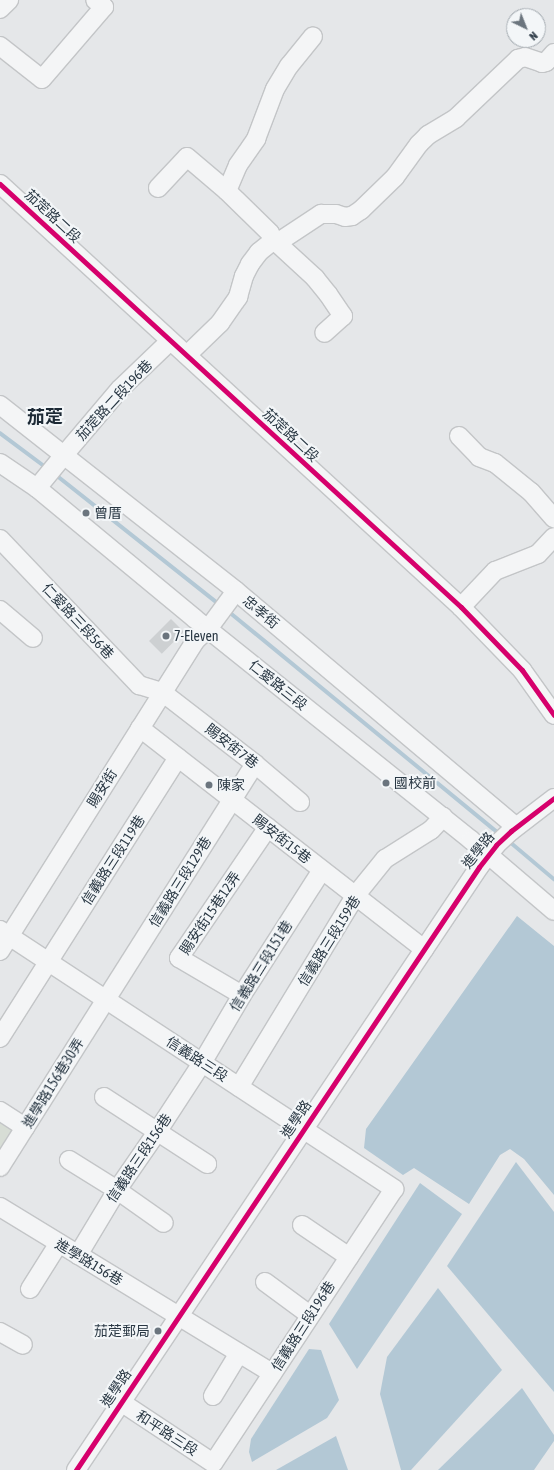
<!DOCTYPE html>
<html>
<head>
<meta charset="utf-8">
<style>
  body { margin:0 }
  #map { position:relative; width:554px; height:1470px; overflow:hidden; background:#e5e7e9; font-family:"Asap Condensed","Noto Sans TC",sans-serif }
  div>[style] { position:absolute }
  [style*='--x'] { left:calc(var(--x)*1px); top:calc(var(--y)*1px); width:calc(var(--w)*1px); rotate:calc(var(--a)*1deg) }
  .green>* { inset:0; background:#d7ddd5 }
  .water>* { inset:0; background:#b3c8d5 }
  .stream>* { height:3.5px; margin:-1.75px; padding:0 1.75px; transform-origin:1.75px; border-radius:1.75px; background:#b3c8d5 }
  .building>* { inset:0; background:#cdd0d2; transform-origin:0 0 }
  .roads { filter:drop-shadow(1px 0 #c3c5c7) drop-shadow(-1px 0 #c3c5c7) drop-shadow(0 1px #c3c5c7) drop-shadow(0 -1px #c3c5c7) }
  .minor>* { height:18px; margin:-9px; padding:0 9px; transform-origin:9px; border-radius:9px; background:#f4f5f6 }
  .cycleway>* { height:5px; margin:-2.5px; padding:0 2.5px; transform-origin:2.5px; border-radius:2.5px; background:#d6006c }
  .dots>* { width:11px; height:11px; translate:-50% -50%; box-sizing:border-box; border:2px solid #f3f6f8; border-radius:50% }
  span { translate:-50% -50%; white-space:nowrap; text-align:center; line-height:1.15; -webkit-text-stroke:4px #f3f6f8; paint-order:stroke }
  .street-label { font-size:14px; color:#2a3844 }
  .poi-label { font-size:14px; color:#2a3844 }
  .left { translate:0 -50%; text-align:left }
  .right { translate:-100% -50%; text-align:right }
  .district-label { font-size:18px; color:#1c2935; font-weight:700 }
  .north { position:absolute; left:506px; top:8px; width:40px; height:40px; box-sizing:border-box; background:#f3f6f8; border:1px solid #a3aab0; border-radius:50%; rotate:137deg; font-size:11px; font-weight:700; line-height:16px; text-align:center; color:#2a3844 }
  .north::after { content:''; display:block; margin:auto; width:14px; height:18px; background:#6b757e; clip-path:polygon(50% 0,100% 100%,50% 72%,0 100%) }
</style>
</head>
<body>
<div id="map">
  <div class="green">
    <div style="clip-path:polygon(0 1115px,14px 1130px,0 1152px)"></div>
  </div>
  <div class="water">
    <div style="clip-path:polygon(517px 916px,554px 946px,554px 1195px,524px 1159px,510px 1149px,500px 1155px,469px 1204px,414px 1168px,403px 1175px,364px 1148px,366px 1129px)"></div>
    <div style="clip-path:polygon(516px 1162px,554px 1212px,554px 1392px,447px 1266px)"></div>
    <div style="clip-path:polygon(420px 1183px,462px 1214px,357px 1369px,329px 1324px)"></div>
    <div style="clip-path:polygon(438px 1288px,502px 1370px,411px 1470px,401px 1470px,380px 1394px,387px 1357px)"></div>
    <div style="clip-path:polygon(309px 1349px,321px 1350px,339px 1400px,327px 1418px,252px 1462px,249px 1452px,251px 1439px)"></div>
    <div style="clip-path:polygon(522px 1388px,554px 1435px,554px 1441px,534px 1470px,438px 1470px)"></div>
    <div style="clip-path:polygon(336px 1436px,348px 1470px,276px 1470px)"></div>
  </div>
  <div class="stream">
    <div style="--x:0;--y:433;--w:59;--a:36.7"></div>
    <div style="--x:55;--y:474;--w:209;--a:38.4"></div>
    <div style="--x:227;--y:610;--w:355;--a:39.4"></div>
    <div style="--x:509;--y:841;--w:59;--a:40.2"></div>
  </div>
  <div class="building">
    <div style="left:171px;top:619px;width:18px;height:31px;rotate:45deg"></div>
  </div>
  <div class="roads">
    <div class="minor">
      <div style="--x:0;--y:9;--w:13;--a:-45"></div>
      <div style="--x:0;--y:46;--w:53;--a:38.2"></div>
      <div style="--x:42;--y:79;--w:95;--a:-49.3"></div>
      <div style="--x:104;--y:7;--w:11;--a:-142"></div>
      <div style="--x:0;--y:184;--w:626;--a:42.54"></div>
      <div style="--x:461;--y:607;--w:88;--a:45.9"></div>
      <div style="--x:522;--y:670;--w:55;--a:54.6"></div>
      <div style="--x:158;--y:188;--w:42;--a:-46.9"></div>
      <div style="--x:187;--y:157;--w:52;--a:40.4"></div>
      <div style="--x:272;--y:238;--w:7;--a:45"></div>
      <div style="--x:277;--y:243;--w:53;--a:-33.4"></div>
      <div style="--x:321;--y:214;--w:15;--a:0"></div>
      <div style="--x:336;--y:214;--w:9;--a:18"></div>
      <div style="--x:345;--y:217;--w:7;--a:-8"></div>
      <div style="--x:352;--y:216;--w:11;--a:-34"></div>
      <div style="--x:361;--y:210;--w:47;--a:-44.1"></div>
      <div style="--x:395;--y:177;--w:41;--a:-54"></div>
      <div style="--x:419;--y:144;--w:13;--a:-45"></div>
      <div style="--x:428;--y:135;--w:33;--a:-31"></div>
      <div style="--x:456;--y:118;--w:86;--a:-43.6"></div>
      <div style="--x:518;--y:59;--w:7;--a:-16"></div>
      <div style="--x:525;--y:57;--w:18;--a:19"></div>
      <div style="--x:542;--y:63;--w:4;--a:-14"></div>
      <div style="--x:546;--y:62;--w:12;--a:-48"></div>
      <div style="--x:277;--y:243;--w:52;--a:42.6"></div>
      <div style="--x:315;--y:278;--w:21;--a:51"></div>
      <div style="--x:328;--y:294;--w:27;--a:56"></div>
      <div style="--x:343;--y:316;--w:25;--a:138"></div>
      <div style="--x:187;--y:355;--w:46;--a:-44.1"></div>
      <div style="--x:220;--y:323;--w:32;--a:-55"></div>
      <div style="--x:238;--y:297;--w:22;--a:-74"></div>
      <div style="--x:244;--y:276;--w:13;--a:-63"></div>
      <div style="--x:250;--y:264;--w:15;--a:-53"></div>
      <div style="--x:259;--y:252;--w:14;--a:-39"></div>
      <div style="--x:270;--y:243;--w:5;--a:-68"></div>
      <div style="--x:272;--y:238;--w:5;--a:-112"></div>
      <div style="--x:270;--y:233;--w:60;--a:-135.7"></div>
      <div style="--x:227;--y:191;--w:28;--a:-67"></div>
      <div style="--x:238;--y:165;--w:32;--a:-55"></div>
      <div style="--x:256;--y:139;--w:53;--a:-69.2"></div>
      <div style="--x:275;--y:89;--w:27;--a:-59"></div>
      <div style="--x:289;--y:66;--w:38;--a:-51"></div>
      <div style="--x:0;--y:405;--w:300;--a:38.2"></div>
      <div style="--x:236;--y:591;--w:366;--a:40.1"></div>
      <div style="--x:459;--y:436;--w:29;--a:46"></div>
      <div style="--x:479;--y:457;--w:17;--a:21"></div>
      <div style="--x:495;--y:463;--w:46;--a:38.9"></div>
      <div style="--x:531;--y:492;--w:35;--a:49"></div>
      <div style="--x:0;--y:463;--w:45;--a:34"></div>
      <div style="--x:37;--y:488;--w:204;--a:39.6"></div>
      <div style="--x:194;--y:618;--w:355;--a:38.7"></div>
      <div style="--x:471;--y:840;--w:109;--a:40.5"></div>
      <div style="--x:37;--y:488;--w:43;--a:-50.7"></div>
      <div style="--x:64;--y:455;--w:87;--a:-49.7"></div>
      <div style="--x:120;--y:389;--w:69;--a:-43.8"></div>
      <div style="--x:0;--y:539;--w:202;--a:46.4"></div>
      <div style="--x:139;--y:685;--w:24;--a:17"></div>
      <div style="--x:162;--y:692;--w:118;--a:37.7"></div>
      <div style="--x:255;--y:764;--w:59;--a:40.2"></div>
      <div style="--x:461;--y:607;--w:50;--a:-46.6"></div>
      <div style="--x:495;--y:571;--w:46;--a:-21.6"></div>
      <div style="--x:538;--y:554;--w:23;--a:-47"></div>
      <div style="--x:0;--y:610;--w:43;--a:40.3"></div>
      <div style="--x:140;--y:728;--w:360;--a:37.9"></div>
      <div style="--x:0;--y:930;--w:472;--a:33.3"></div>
      <div style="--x:394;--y:1189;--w:328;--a:123.4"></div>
      <div style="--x:213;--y:1463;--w:110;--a:-146.5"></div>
      <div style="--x:0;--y:951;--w:366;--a:-57.8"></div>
      <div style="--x:195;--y:641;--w:18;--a:-43"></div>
      <div style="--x:208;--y:629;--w:47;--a:-53.6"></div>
      <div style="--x:242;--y:995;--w:73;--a:-149.6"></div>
      <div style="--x:179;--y:958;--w:158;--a:-55.8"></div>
      <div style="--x:0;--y:1038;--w:332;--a:-57.6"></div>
      <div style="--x:239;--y:1087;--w:223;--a:-58.7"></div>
      <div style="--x:355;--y:896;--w:48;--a:-51"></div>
      <div style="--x:385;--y:859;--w:54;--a:-32.2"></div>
      <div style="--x:431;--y:830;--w:18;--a:-47"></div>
      <div style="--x:104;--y:1097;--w:123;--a:33"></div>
      <div style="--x:0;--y:1111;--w:30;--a:33"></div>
      <div style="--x:69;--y:1160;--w:57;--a:32"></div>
      <div style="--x:117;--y:1190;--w:57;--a:35.1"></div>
      <div style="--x:0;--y:1167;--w:477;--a:-57.7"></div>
      <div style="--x:0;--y:1207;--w:319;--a:31.4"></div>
      <div style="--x:302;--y:1225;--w:57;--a:34.2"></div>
      <div style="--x:78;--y:1255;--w:76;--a:-59"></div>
      <div style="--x:117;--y:1190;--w:70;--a:-55.4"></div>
      <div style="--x:157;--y:1132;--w:82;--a:-56.9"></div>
      <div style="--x:202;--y:1063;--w:79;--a:-59.5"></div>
      <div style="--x:242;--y:995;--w:148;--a:-57.4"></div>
      <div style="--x:265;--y:1282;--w:56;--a:36.3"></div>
      <div style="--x:30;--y:1289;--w:54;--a:-57.8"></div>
      <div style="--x:0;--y:1332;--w:26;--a:29"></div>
      <div style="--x:213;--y:1396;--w:50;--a:-58.8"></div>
      <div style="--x:76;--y:1470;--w:725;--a:-56.24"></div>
      <div style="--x:479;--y:867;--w:28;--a:-52"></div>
      <div style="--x:496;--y:845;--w:21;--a:-43"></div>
      <div style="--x:511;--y:831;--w:54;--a:-37.5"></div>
    </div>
  </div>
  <div class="cycleway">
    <div style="--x:0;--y:184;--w:626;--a:42.54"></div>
    <div style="--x:461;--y:607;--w:88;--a:45.9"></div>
    <div style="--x:522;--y:670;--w:55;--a:54.6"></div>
    <div style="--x:76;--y:1470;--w:725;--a:-56.24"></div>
    <div style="--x:479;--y:867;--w:28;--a:-52"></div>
    <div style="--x:496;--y:845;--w:21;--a:-43"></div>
    <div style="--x:511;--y:831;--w:54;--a:-37.5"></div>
  </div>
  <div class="dots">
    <div style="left:86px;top:513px;background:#6b757e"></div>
    <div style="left:166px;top:636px;background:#6b757e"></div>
    <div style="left:386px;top:783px;background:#6b757e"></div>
    <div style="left:209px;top:785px;background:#6b757e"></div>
    <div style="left:158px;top:1331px;background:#6b757e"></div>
  </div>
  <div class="street-label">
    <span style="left:53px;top:216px;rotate:43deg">茄萣路二段</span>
    <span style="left:114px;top:400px;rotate:-47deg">茄萣路二段196巷</span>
    <span style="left:291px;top:435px;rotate:43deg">茄萣路二段</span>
    <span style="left:261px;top:612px;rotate:40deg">忠孝街</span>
    <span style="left:78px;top:621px;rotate:47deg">仁愛路三段56巷</span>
    <span style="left:278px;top:685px;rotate:39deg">仁愛路三段</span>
    <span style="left:232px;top:746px;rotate:38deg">賜安街7巷</span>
    <span style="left:102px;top:788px;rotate:-58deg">賜安街</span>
    <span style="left:282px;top:839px;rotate:38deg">賜安街15巷</span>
    <span style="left:478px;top:850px;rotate:-51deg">進學路</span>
    <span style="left:113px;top:860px;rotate:-57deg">信義路三段119巷</span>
    <span style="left:180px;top:882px;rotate:-58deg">信義路三段129巷</span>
    <span style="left:210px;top:913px;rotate:-56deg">賜安街15巷12弄</span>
    <span style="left:329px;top:941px;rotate:-58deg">信義路三段159巷</span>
    <span style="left:261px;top:966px;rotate:-58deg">信義路三段151巷</span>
    <span style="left:197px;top:1059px;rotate:33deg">信義路三段</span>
    <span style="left:53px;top:1083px;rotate:-58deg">進學路156巷30弄</span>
    <span style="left:296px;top:1119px;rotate:-56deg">進學路</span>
    <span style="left:139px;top:1158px;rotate:-56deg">信義路三段156巷</span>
    <span style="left:89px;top:1262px;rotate:31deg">進學路156巷</span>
    <span style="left:303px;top:1326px;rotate:-57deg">信義路三段196巷</span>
    <span style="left:116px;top:1388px;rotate:-56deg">進學路</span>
    <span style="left:167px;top:1433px;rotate:33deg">和平路三段</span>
  </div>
  <div class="poi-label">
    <span class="left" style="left:94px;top:513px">曾厝</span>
    <span class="left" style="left:174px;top:636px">7-Eleven</span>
    <span class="left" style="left:394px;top:783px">國校前</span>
    <span class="left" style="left:217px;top:785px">陳家</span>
    <span class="right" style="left:150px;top:1331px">茄萣郵局</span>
  </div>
  <div class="district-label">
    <span style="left:45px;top:417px">茄萣</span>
  </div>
  <div class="north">N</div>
</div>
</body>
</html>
